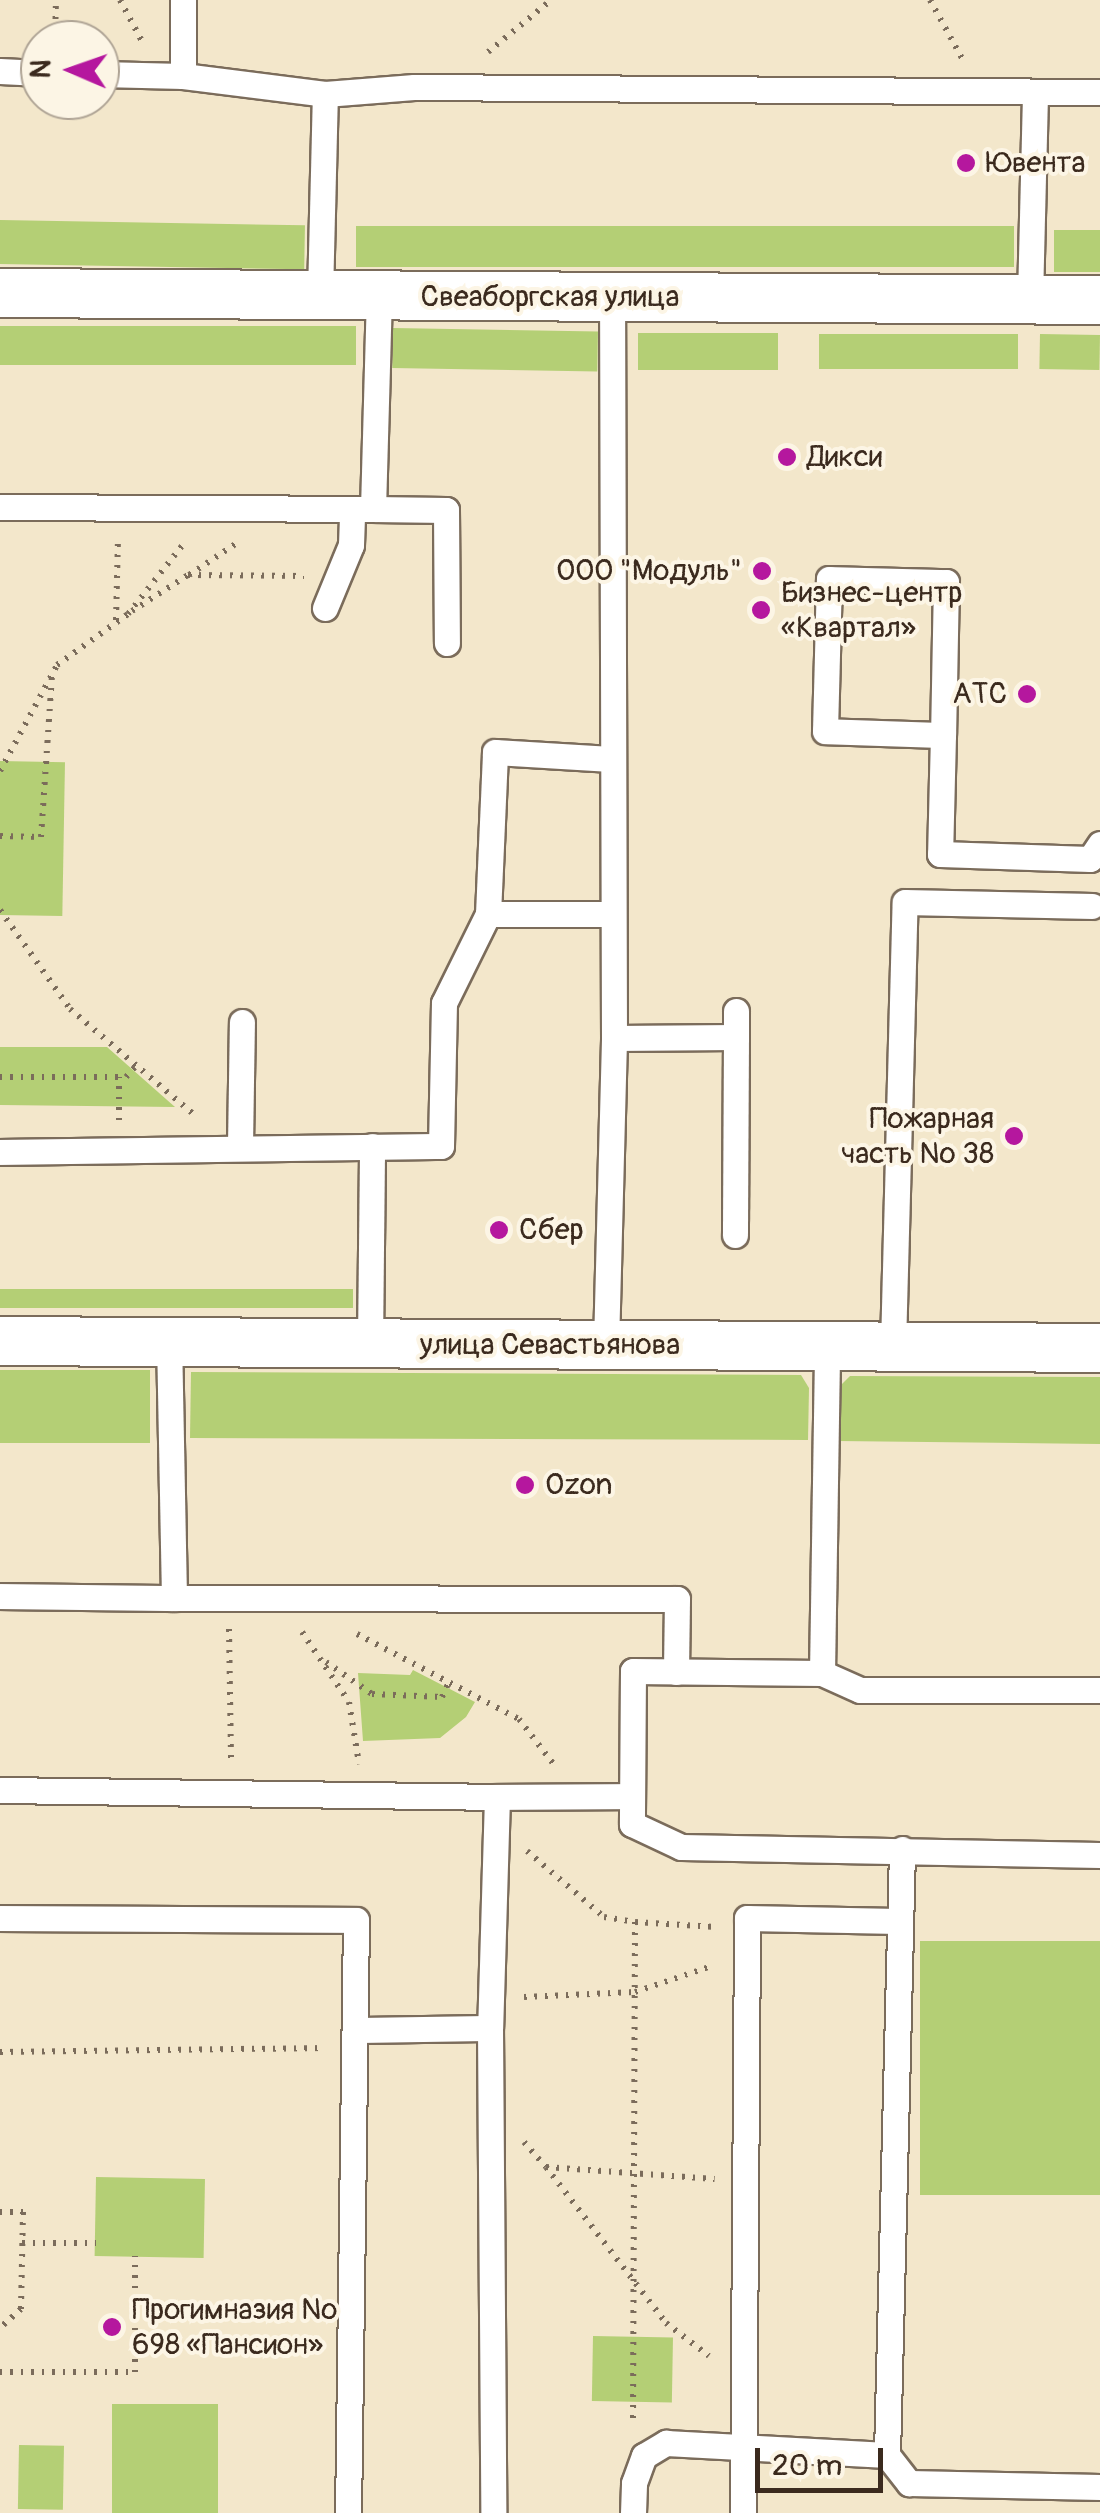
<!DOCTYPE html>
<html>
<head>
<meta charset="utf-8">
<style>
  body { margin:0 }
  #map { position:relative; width:1100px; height:2513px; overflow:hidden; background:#f3e7cb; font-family:Pangolin,sans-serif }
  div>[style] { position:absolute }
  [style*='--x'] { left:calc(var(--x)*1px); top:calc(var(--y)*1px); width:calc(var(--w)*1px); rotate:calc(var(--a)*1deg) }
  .green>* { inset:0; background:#b4cf75; transform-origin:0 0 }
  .path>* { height:6px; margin-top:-3px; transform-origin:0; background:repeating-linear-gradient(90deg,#7b6c5b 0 2.5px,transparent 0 10.5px) }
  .roads { filter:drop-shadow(2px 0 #7b6c5b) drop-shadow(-2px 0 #7b6c5b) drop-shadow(0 2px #7b6c5b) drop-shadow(0 -2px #7b6c5b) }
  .service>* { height:25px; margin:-12.5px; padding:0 12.5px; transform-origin:12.5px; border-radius:12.5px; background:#fff }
  .minor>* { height:48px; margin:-24px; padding:0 24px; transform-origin:24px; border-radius:24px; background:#fff }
  .dots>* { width:28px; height:28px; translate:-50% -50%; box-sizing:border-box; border:5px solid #fcf5e5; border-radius:50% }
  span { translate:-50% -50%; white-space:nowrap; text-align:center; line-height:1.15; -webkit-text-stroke:8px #fcf5e5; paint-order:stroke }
  .poi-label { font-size:30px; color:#3b2a1e }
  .left { translate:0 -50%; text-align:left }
  .right { translate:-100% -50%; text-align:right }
  .street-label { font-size:30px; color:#3b2a1e }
  .north { position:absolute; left:20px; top:20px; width:100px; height:100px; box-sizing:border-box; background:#fcf5e5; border:2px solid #afa495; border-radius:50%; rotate:272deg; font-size:28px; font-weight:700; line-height:40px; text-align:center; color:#3b2a1e }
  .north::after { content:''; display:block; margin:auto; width:35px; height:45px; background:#b5179e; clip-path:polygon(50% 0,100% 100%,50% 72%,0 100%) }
  .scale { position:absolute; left:755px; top:2448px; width:128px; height:45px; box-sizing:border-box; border:5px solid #3b2a1e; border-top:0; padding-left:12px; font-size:30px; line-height:35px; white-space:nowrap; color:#3b2a1e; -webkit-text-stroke:8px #fcf5e5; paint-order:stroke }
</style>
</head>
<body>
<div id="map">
  <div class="green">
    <div style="left:0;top:220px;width:305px;height:44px;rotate:1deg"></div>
    <div style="left:356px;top:226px;width:658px;height:41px"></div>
    <div style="left:1054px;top:230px;width:46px;height:42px"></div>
    <div style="left:0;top:326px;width:356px;height:39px"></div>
    <div style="left:393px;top:328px;width:205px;height:40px;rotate:1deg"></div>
    <div style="left:638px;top:333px;width:140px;height:37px"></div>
    <div style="left:819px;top:334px;width:199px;height:35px"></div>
    <div style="left:1040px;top:334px;width:60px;height:35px;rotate:1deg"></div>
    <div style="left:0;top:761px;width:65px;height:154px;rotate:1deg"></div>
    <div style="clip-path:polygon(0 1047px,107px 1047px,175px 1107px,0 1105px)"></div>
    <div style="left:0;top:1289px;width:353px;height:19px"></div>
    <div style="left:0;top:1370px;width:150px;height:73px"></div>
    <div style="clip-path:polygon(191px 1372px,801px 1375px,809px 1388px,808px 1440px,190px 1438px)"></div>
    <div style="clip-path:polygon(850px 1376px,1100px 1377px,1100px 1444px,837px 1441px,837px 1389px)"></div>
    <div style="clip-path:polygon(413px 1670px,475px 1702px,466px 1717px,440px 1738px,363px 1741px,358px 1673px,410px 1675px)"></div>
    <div style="left:920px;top:1941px;width:180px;height:254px"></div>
    <div style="left:96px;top:2177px;width:109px;height:79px;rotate:1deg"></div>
    <div style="left:593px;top:2336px;width:80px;height:65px;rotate:1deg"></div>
    <div style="left:112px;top:2404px;width:106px;height:109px"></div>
    <div style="left:19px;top:2445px;width:45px;height:64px;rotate:1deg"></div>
  </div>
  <div class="path">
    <div style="--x:120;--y:0;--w:49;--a:61.9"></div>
    <div style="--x:930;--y:0;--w:68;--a:61.2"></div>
    <div style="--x:55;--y:40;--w:40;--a:-88.6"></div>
    <div style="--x:488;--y:52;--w:82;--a:-39.5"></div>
    <div style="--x:189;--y:575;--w:58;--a:-33.7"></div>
    <div style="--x:132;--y:611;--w:67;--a:-32.7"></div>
    <div style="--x:188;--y:575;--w:116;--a:0.5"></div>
    <div style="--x:116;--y:620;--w:83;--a:-88.6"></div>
    <div style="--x:0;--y:771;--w:120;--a:-61.7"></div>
    <div style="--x:57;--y:665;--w:87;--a:-35.7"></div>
    <div style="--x:128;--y:614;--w:92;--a:-51.6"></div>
    <div style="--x:0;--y:836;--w:41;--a:1.4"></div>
    <div style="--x:41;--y:837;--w:161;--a:-86.1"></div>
    <div style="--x:0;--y:910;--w:121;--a:54.7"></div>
    <div style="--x:70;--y:1009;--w:167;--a:40.4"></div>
    <div style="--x:0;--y:1077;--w:126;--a:0"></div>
    <div style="--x:126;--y:1077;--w:13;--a:-48"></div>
    <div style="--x:119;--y:1120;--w:43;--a:-90"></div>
    <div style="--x:229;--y:1629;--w:133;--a:89.1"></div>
    <div style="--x:302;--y:1632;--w:84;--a:56.1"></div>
    <div style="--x:349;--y:1702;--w:63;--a:80.8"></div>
    <div style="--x:357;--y:1634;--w:183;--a:27.7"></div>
    <div style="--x:519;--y:1719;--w:59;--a:52.5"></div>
    <div style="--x:326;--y:1662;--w:56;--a:34.8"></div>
    <div style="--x:372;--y:1694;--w:70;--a:2.5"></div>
    <div style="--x:442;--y:1697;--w:17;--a:-65"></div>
    <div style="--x:527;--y:1851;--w:101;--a:40.6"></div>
    <div style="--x:604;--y:1917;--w:31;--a:9"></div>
    <div style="--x:635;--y:1922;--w:504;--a:90.23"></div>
    <div style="--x:635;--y:1922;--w:81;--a:3.5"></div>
    <div style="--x:524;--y:1997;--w:111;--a:-2.6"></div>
    <div style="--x:635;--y:1992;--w:81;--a:-18.7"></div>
    <div style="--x:0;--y:2052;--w:325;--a:-0.7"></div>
    <div style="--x:524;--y:2142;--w:33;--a:49"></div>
    <div style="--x:546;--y:2167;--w:169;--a:4.1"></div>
    <div style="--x:546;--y:2167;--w:197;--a:52.4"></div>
    <div style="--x:666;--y:2323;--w:54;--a:37.5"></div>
    <div style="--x:0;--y:2212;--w:23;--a:0"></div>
    <div style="--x:23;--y:2212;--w:97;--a:91.2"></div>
    <div style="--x:21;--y:2309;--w:28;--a:138"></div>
    <div style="--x:22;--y:2243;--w:74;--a:0"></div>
    <div style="--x:0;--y:2372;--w:135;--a:0"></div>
    <div style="--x:135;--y:2372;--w:116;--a:-90"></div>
  </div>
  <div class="roads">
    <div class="service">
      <div style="--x:0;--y:71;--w:40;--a:2.9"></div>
      <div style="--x:100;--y:74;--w:83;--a:1.4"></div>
      <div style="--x:183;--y:76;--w:143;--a:7.2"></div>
      <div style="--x:325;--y:94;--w:89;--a:-4.5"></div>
      <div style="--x:414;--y:87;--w:686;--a:0.42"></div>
      <div style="--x:183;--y:76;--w:76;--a:-90"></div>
      <div style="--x:320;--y:295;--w:201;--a:-88.6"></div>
      <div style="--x:1030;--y:299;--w:207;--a:-88.6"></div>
      <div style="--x:0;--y:507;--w:373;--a:0.3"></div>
      <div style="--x:373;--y:509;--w:214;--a:-88.4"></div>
      <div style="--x:373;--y:509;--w:73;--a:0.8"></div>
      <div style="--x:446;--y:510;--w:133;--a:89.6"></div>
      <div style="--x:325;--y:608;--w:68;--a:-67.6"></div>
      <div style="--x:351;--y:545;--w:36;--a:-88"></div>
      <div style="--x:943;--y:735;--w:118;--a:-178.1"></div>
      <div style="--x:825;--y:731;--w:152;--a:-88.5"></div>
      <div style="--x:829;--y:579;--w:117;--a:1.5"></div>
      <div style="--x:946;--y:582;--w:153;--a:91.1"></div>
      <div style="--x:943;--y:735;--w:119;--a:91.4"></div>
      <div style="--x:940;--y:854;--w:150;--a:1.9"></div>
      <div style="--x:1090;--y:859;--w:18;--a:-56"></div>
      <div style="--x:611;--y:914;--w:123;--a:180"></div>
      <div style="--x:488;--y:914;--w:162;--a:-87.5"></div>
      <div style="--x:495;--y:752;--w:116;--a:3.5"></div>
      <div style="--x:736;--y:1037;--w:26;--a:-90"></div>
      <div style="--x:614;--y:1038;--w:122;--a:-0.5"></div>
      <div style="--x:736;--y:1037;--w:198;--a:90.3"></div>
      <div style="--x:240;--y:1145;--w:123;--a:-89.1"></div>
      <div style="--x:0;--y:1152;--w:441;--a:-0.8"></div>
      <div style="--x:441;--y:1146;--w:143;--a:-88.8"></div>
      <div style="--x:444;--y:1003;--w:99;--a:-63.7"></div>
      <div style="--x:370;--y:1344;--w:198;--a:-89.4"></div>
      <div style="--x:606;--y:1345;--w:307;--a:-88.5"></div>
      <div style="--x:614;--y:1038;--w:741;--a:-90.15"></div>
      <div style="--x:893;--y:1346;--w:444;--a:-88.5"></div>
      <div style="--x:905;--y:902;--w:187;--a:1.2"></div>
      <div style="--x:0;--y:1596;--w:174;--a:0.7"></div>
      <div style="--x:174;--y:1598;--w:255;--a:-91.1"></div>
      <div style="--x:174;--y:1598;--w:503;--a:0.11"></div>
      <div style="--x:677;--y:1599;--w:73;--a:90.8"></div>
      <div style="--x:822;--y:1673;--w:327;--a:-89.1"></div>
      <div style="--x:1100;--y:1690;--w:240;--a:180"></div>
      <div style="--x:860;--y:1690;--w:42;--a:-155.9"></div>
      <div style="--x:822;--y:1673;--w:189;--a:-179.4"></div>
      <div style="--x:633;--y:1671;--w:153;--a:90.4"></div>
      <div style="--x:632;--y:1824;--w:54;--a:25.1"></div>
      <div style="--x:681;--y:1847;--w:419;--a:1.1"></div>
      <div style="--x:0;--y:1790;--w:497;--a:0.8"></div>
      <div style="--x:497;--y:1797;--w:231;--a:91.7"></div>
      <div style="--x:490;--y:2028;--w:485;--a:89.6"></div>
      <div style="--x:497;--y:1797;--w:135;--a:-0.4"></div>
      <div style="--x:0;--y:1918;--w:356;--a:0.3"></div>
      <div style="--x:356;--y:1920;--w:593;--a:90.77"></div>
      <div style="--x:356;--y:2030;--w:134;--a:-0.9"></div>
      <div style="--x:887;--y:2455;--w:606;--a:-88.58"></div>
      <div style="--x:633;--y:2513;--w:30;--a:-88"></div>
      <div style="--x:634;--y:2483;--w:29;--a:-70"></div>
      <div style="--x:644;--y:2456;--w:26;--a:-31"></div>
      <div style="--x:666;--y:2443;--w:221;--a:3.1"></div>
      <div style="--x:887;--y:2455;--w:36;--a:52"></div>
      <div style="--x:909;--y:2483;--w:191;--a:1.2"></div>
      <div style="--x:743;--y:2513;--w:595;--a:-89.61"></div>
      <div style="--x:747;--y:1918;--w:151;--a:1.1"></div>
    </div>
    <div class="minor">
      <div style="--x:0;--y:293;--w:1100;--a:0.36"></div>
      <div style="--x:0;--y:1341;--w:1100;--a:0.36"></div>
    </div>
  </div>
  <div class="dots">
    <div style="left:966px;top:163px;background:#b5179e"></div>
    <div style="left:787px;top:457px;background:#b5179e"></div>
    <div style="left:762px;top:571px;background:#b5179e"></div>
    <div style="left:761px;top:610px;background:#b5179e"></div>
    <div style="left:1027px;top:694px;background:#b5179e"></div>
    <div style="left:1014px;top:1136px;background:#b5179e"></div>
    <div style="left:499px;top:1230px;background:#b5179e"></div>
    <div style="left:525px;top:1485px;background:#b5179e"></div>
    <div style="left:112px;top:2327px;background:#b5179e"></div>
  </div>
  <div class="poi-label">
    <span class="left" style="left:986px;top:163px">Ювента</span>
    <span class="left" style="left:807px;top:457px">Дикси</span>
    <span class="right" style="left:742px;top:571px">ООО "Модуль"</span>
    <span class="left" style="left:781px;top:610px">Бизнес-центр<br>«Квартал»</span>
    <span class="right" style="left:1007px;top:694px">АТС</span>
    <span class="right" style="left:994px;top:1136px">Пожарная<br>часть № 38</span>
    <span class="left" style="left:519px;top:1230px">Сбер</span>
    <span class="left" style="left:545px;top:1485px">Ozon</span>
    <span class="left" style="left:132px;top:2327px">Прогимназия №<br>698 «Пансион»</span>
  </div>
  <div class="street-label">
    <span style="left:550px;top:297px">Свеаборгская улица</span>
    <span style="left:550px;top:1345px">улица Севастьянова</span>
  </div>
  <div class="north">N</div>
  <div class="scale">20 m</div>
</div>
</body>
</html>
